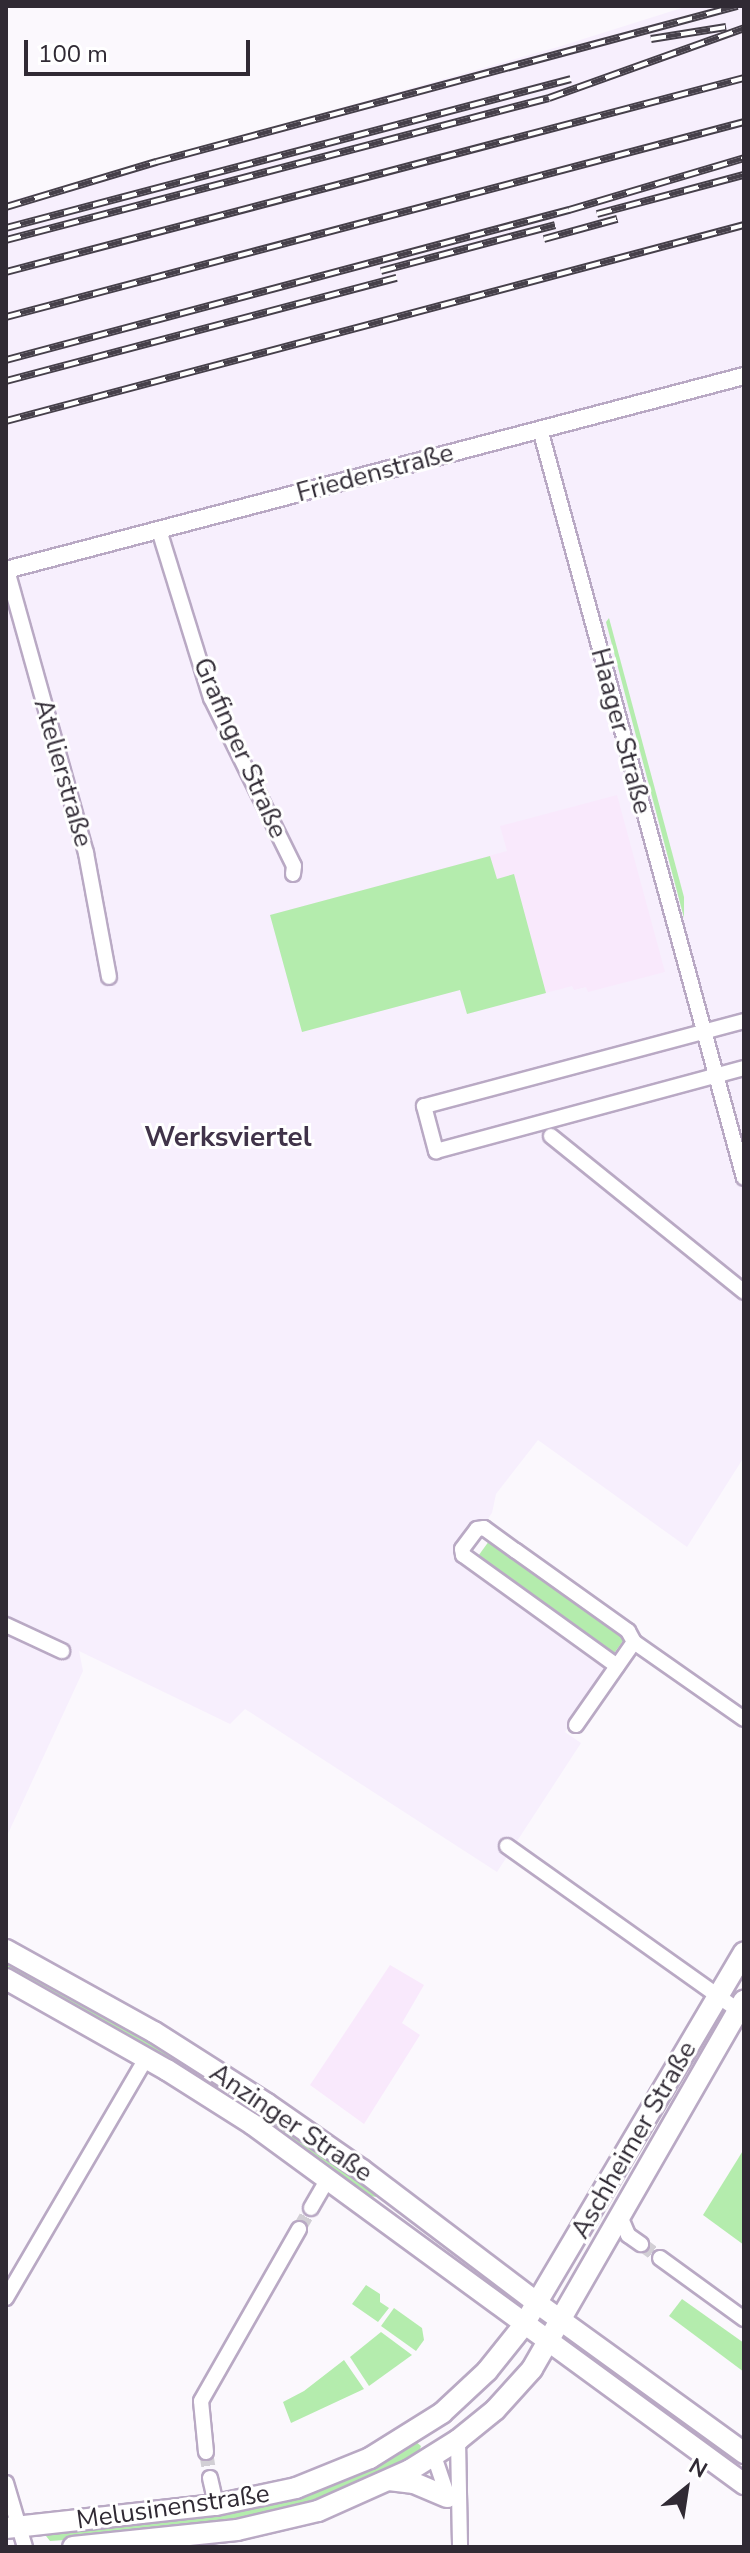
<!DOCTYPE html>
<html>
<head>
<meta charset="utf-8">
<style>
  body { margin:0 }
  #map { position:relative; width:750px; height:2553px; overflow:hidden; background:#fbf8fd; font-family:"Nunito Sans",sans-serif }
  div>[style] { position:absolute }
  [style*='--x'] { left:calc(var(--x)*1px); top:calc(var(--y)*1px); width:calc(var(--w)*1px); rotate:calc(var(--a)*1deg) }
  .built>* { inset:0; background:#f7effd }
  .education>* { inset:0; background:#f9e9fc }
  .green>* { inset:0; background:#b4ecad; transform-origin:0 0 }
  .minor-tunnel>* { height:14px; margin-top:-7px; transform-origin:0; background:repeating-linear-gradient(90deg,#d2cfd5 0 14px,transparent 0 21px) }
  .roads { filter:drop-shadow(2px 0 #b9a9c4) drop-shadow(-2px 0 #b9a9c4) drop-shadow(0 2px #b9a9c4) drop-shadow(0 -2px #b9a9c4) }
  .minor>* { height:14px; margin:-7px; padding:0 7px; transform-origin:7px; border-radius:7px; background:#fff }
  .tertiary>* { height:16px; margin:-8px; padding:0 8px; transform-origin:8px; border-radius:8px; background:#fff }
  .secondary>* { height:20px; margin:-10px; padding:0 10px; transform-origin:10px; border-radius:10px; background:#fff }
  .rail>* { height:8px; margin-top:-4px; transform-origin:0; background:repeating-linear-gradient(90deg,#fff 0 15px,#46404a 0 30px); box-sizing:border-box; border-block:2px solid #46404a }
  span { translate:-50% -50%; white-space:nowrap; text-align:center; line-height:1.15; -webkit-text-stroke:6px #fff; paint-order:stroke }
  .street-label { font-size:26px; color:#302a34 }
  .neighbourhood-label { font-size:28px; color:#403349; font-weight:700 }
  .frame { position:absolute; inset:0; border:8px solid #302a34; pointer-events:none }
  .north { position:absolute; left:646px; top:2449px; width:80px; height:80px; -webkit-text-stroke:6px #fff; paint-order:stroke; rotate:30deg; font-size:22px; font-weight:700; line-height:32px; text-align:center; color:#302a34 }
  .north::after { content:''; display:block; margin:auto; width:28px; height:36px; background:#302a34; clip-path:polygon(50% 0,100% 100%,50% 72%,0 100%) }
  .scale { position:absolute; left:24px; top:40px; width:226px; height:36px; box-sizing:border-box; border:4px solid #302a34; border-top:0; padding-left:10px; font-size:24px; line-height:28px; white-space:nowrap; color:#302a34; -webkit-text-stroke:6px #fff; paint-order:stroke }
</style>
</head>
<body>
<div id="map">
  <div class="built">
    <div style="clip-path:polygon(688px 6px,744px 6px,744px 1457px,687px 1547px,538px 1440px,496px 1494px,492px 1513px,457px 1562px,596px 1663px,630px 1635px,565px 1732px,581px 1743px,497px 1872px,245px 1709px,230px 1724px,79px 1651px,83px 1671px,6px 1838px,6px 202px,558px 47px)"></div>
  </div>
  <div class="education">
    <div style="clip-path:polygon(617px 795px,665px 972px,588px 992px,586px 987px,574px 990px,572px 986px,467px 1014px,460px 990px,302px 1032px,270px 915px,507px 851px,500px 826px)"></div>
    <div style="clip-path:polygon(390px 1965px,424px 1985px,402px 2023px,420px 2035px,364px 2124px,310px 2085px)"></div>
  </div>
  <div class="green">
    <div style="clip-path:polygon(609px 618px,684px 897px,684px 918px,606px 622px)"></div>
    <div style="clip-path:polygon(490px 856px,497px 879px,514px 874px,546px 993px,467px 1014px,460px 990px,302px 1032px,270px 915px)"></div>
    <div style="left:492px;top:1537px;width:167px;height:26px;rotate:36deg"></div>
    <div style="clip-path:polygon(6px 1958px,111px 2016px,251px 2103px,248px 2106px,175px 2059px,157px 2054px,6px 1970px)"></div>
    <div style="clip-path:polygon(273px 2118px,411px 2217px,407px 2218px,378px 2197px,368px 2196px,270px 2126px)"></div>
    <div style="clip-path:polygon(744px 2149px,744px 2245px,703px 2215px)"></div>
    <div style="clip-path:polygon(366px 2285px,380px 2294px,380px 2302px,389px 2308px,378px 2322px,352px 2304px)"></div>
    <div style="clip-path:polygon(682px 2299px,744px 2343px,744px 2372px,669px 2316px)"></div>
    <div style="clip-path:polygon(394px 2308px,422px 2328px,424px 2340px,416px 2351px,381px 2326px)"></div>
    <div style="clip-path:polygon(381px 2332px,412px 2355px,369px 2386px,350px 2357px)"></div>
    <div style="clip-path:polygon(344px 2360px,364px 2389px,291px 2423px,283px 2402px,304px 2391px)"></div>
    <div style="clip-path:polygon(415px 2441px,421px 2446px,419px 2452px,356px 2485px,273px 2513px,65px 2540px,50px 2541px,46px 2536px,49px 2531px,281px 2502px,352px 2476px)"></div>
  </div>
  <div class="minor-tunnel">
    <div style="--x:299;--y:2229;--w:24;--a:-60"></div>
    <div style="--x:641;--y:2244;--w:24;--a:36"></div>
    <div style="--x:206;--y:2452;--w:26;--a:81"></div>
  </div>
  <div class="roads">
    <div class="minor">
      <div style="--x:540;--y:429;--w:776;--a:74.76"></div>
      <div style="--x:159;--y:530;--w:176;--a:72.8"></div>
      <div style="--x:211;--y:698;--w:187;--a:63.7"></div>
      <div style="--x:294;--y:866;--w:8;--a:97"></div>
      <div style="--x:7;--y:570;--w:294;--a:74.4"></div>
      <div style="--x:86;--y:853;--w:126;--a:79.5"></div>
      <div style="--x:744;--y:1021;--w:331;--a:165.1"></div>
      <div style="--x:424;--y:1106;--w:47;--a:75.1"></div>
      <div style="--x:436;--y:1151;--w:319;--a:-15.1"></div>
      <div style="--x:551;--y:1136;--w:248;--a:38.9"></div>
      <div style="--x:6;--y:1625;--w:62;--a:24.9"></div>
      <div style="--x:617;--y:1666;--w:190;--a:-144.2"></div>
      <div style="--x:463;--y:1555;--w:6;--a:-99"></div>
      <div style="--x:462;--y:1549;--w:25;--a:-53"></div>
      <div style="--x:477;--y:1529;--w:7;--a:-8"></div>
      <div style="--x:484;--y:1528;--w:39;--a:36"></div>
      <div style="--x:516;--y:1551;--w:138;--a:35.5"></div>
      <div style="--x:628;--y:1631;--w:13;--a:61"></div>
      <div style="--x:634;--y:1642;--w:134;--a:35"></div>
      <div style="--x:576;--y:1725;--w:101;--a:-55.1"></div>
      <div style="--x:507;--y:1846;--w:283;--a:35.4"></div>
      <div style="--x:311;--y:2208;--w:34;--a:-60"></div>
      <div style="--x:620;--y:2216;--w:21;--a:67"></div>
      <div style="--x:628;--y:2235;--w:16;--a:35"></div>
      <div style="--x:660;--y:2258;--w:104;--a:36"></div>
      <div style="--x:6;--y:2298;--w:278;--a:-59.7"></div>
      <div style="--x:458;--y:2440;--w:107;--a:88.9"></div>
      <div style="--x:206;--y:2452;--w:51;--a:-95.6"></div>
      <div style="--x:201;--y:2401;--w:198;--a:-60.3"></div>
      <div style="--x:434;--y:2456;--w:46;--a:71.2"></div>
      <div style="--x:210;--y:2478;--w:28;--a:77"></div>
      <div style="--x:6;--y:2483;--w:67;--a:73.5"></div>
    </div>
    <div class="tertiary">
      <div style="--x:6;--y:570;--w:763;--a:-14.73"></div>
    </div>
    <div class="secondary">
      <div style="--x:6;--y:1950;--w:169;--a:29"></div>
      <div style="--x:154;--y:2032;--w:134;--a:32.5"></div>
      <div style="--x:267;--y:2104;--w:116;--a:34.8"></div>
      <div style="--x:362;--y:2170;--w:220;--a:37.2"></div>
      <div style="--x:537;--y:2303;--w:256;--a:35.9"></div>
      <div style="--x:6;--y:1979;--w:185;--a:29.5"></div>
      <div style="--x:167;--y:2070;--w:101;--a:32.4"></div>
      <div style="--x:252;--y:2124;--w:610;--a:36.19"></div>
      <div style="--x:389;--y:2480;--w:25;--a:7"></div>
      <div style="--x:414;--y:2483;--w:36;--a:23"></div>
      <div style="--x:6;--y:2528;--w:211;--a:-6.3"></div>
      <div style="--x:216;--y:2505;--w:82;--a:-12"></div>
      <div style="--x:296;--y:2488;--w:80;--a:-22.1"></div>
      <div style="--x:370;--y:2458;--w:85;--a:-32"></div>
      <div style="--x:442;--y:2413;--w:62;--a:-43"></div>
      <div style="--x:487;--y:2371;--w:58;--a:-51.3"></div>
      <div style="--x:523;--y:2326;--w:434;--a:-59.4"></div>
      <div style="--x:73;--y:2547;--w:165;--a:-5.9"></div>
      <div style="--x:237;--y:2530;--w:83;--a:-13.2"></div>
      <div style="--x:318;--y:2511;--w:101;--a:-24"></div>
      <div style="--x:410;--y:2470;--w:57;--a:-32"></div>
      <div style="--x:458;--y:2440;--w:48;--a:-39"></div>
      <div style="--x:495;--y:2410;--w:55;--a:-47.9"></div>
      <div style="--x:532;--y:2369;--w:425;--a:-60.1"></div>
    </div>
  </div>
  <div class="rail">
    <div style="--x:651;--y:39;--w:76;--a:-9.1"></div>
    <div style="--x:6;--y:207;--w:157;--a:-16.7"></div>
    <div style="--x:156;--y:162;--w:602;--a:-15.03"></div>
    <div style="--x:597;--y:214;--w:152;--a:-14.9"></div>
    <div style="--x:6;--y:228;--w:584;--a:-14.77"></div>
    <div style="--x:544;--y:239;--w:76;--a:-15.3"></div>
    <div style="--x:6;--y:240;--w:561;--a:-14.66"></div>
    <div style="--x:549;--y:98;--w:207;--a:-19.7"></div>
    <div style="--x:381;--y:271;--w:180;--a:-14.8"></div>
    <div style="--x:6;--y:272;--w:763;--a:-14.73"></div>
    <div style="--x:6;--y:317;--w:763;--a:-14.8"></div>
    <div style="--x:6;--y:360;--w:583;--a:-14.92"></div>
    <div style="--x:569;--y:210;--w:183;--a:-16.5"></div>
    <div style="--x:6;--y:381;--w:404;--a:-14.8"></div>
    <div style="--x:6;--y:421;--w:764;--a:-14.87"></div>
  </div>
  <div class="street-label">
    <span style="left:375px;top:473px;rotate:-15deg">Friedenstraße</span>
    <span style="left:621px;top:731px;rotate:75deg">Haager Straße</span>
    <span style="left:240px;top:748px;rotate:66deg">Grafinger Straße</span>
    <span style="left:63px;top:773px;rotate:74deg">Atelierstraße</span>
    <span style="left:291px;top:2123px;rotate:34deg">Anzinger Straße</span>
    <span style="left:634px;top:2140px;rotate:-60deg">Aschheimer Straße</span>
    <span style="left:173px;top:2507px;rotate:-8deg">Melusinenstraße</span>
  </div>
  <div class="neighbourhood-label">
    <span style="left:228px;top:1137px">Werksviertel</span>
  </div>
  <div class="frame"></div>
  <div class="north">N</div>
  <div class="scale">100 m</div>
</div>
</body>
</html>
